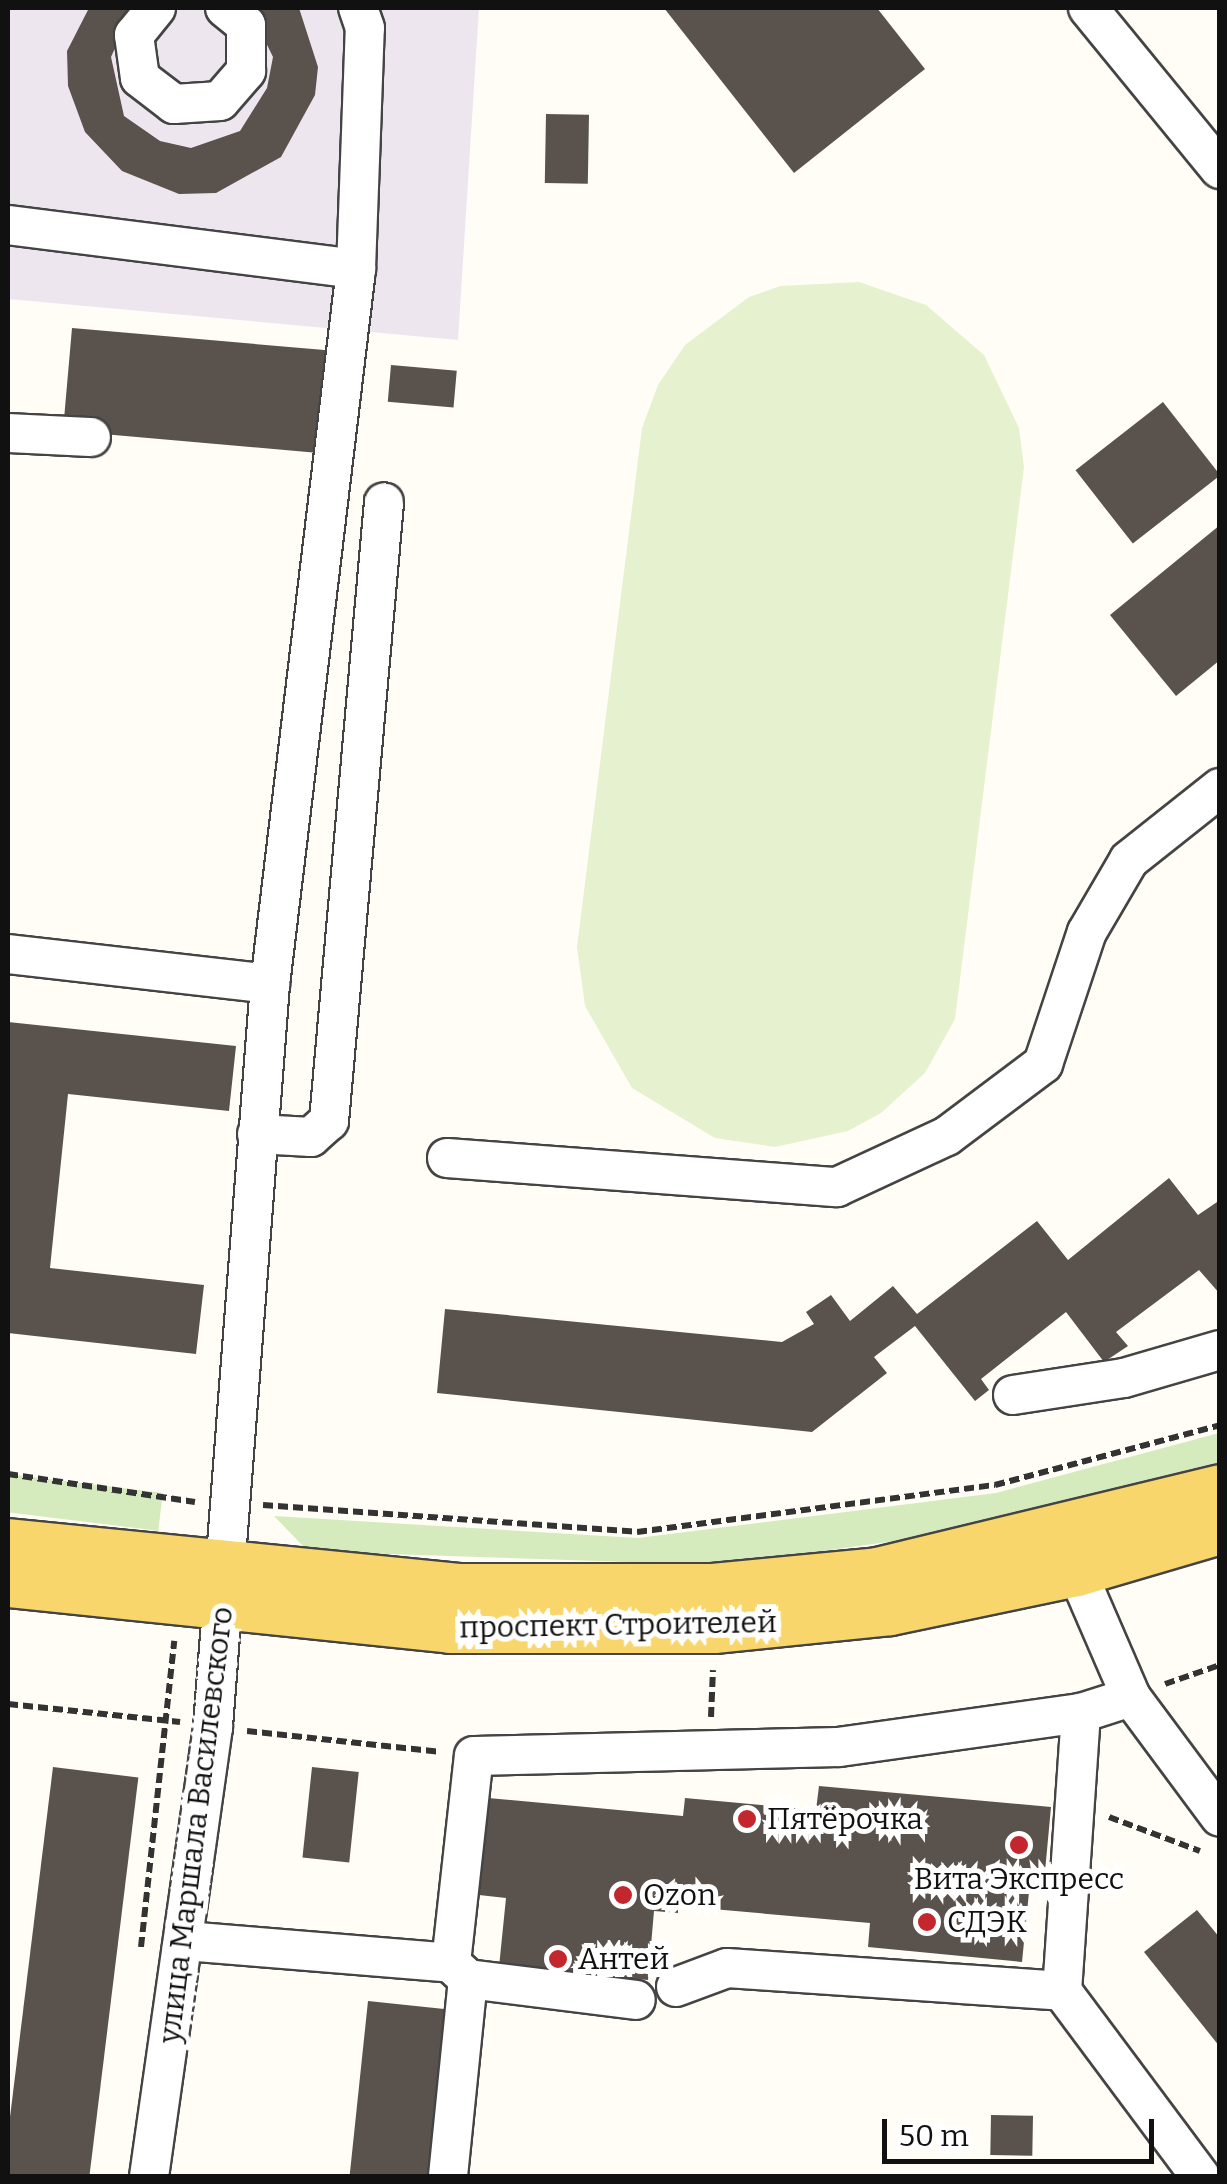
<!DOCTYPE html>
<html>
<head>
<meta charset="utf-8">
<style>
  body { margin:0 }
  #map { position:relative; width:1227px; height:2184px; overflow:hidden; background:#fffdf5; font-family:Bitter,serif }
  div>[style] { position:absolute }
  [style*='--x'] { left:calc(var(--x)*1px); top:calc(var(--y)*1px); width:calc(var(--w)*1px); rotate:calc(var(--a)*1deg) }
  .industrial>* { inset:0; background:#eee6ef }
  .green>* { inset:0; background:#d5ebbd; transform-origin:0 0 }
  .pitch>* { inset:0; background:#e6f2cf }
  .building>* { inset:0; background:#5a524d; transform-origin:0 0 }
  .path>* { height:6px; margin-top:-3px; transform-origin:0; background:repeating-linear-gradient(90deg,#333 0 10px,transparent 0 15px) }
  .roads { filter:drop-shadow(2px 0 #444) drop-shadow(-2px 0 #444) drop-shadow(0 2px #444) drop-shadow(0 -2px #444) }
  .minor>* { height:38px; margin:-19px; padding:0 19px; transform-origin:19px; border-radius:19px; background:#fff }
  .major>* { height:48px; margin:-24px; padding:0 24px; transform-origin:24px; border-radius:24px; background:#f9d66b }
  .dots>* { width:28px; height:28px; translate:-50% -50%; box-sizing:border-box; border:5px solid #fff; border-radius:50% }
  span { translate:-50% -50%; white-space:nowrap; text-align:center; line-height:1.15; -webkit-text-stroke:10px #fff; paint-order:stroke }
  .street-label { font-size:30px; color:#111 }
  .poi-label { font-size:30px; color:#111 }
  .left { translate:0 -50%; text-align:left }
  .frame { position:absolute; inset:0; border:10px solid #111; pointer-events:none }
  .scale { position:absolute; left:882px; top:2119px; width:272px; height:45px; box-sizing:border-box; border:5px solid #111; border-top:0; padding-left:12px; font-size:30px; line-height:35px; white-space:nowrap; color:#111; -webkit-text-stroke:8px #fff; paint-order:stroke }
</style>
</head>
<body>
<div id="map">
  <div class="industrial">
    <div style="clip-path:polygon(8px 8px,479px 8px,458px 340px,8px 299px)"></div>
  </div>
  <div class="green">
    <div style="clip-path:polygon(1219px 1433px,1219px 1469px,982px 1529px,720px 1565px,329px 1552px,304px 1547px,274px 1516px,638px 1538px,996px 1493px)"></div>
    <div style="left:8px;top:1474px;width:156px;height:38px;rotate:7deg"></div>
  </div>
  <div class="pitch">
    <div style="clip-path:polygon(859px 282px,926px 305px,984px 355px,1019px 428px,1024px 467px,955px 1019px,925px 1073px,881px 1113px,848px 1131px,775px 1147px,715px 1138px,632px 1088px,585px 1006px,577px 947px,642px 428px,658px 385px,685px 345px,749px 297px,780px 286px)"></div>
  </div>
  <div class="building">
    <div style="clip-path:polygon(89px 8px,133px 8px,111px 57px,124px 116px,160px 141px,191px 148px,240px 131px,267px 88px,273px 57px,249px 8px,299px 8px,318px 67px,315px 95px,281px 157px,216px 193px,179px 194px,122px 171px,85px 132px,68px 86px,67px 51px)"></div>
    <div style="clip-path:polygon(664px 8px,877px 8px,925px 69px,794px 173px)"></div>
    <div style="left:546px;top:114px;width:43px;height:69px;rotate:1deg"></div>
    <div style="left:72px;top:328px;width:265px;height:103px;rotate:5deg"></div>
    <div style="left:391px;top:365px;width:66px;height:37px;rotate:5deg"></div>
    <div style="left:1163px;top:402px;width:93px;height:111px;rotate:52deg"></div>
    <div style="clip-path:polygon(1220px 525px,1220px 660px,1176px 696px,1110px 615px)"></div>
    <div style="clip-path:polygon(8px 1022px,236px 1046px,229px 1111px,68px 1094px,50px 1268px,204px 1285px,196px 1354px,8px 1333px)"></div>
    <div style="clip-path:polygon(1169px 1178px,1198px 1215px,1220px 1200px,1220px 1294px,1199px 1270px,1116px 1332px,1128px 1346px,1104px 1362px,1066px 1312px,981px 1379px,989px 1390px,975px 1401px,915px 1326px,874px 1357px,887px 1373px,812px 1432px,437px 1393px,445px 1309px,782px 1342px,814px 1324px,806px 1312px,831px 1295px,850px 1321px,893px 1286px,917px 1314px,1037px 1221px,1068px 1260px)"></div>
    <div style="left:53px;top:1767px;width:86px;height:411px;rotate:7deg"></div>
    <div style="left:312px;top:1767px;width:47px;height:91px;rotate:6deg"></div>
    <div style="clip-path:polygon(819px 1786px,1051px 1807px,1043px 1893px,1029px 1892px,1022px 1962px,868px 1947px,870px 1923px,678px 1906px,678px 1913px,654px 1911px,648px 1980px,499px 1967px,506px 1898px,479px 1895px,488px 1798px,683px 1816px,685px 1798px,816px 1810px)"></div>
    <div style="clip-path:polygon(1197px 1910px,1220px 1938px,1220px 2047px,1144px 1952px)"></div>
    <div style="left:368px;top:2001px;width:79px;height:176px;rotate:6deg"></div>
    <div style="left:991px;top:2115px;width:42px;height:40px;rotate:1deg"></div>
  </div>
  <div class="path">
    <div style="--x:8;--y:1474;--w:189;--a:8.5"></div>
    <div style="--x:263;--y:1505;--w:375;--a:4.1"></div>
    <div style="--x:637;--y:1532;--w:361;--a:-7.5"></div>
    <div style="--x:995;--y:1485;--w:233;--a:-14.9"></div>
    <div style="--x:1165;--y:1684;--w:58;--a:-19.1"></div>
    <div style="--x:8;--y:1704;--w:173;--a:6"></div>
    <div style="--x:711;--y:1717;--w:47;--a:-87.6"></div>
    <div style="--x:247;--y:1731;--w:193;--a:6.2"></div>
    <div style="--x:1109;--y:1817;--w:97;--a:20.5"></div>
    <div style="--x:141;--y:1947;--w:308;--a:-83.8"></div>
  </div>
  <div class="roads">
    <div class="minor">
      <div style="--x:156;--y:8;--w:35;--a:129"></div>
      <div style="--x:134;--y:35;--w:43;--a:82.1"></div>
      <div style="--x:140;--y:78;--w:43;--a:37.4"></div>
      <div style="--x:174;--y:104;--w:46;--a:-3.7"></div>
      <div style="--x:220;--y:101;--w:40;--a:-49"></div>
      <div style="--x:246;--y:71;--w:46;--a:-90"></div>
      <div style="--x:246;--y:25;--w:27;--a:-141"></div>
      <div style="--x:1088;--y:8;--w:208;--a:50.7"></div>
      <div style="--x:8;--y:225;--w:351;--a:7.2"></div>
      <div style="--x:8;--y:433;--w:83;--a:2.8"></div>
      <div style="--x:8;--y:954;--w:264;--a:6.5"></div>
      <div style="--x:270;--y:984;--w:745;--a:94.39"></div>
      <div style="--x:213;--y:1727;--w:454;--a:98.1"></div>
      <div style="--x:270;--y:984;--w:720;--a:-83.14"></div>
      <div style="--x:356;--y:269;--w:241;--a:-87.9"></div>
      <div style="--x:365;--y:28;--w:21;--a:-109"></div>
      <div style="--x:257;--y:1134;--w:54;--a:3.2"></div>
      <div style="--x:311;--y:1137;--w:24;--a:-42"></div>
      <div style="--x:329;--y:1121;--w:621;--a:-84.92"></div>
      <div style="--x:447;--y:1158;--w:391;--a:4.3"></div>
      <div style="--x:837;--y:1187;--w:121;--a:-24.9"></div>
      <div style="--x:947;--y:1136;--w:120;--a:-36.9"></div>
      <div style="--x:1043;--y:1064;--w:139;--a:-71.6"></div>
      <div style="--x:1087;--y:932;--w:83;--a:-59.7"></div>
      <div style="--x:1129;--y:860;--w:116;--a:-38.4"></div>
      <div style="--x:1013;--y:1395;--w:112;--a:-8.7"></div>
      <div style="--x:1124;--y:1378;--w:100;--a:-16.3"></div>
      <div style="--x:1077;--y:1572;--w:136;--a:66.6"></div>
      <div style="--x:1131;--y:1697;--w:149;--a:53.4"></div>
      <div style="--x:1131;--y:1697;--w:52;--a:162.3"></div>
      <div style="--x:1081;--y:1713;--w:279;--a:93.9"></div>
      <div style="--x:1062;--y:1991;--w:231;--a:53.3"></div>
      <div style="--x:186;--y:1941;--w:266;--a:4.7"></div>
      <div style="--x:468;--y:1979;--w:169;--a:7.1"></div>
      <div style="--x:676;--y:1987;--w:54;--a:-20.4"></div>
      <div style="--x:727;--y:1968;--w:336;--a:3.9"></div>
      <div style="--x:448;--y:2176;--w:198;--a:-84.2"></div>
      <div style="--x:468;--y:1979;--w:23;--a:-137"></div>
      <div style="--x:451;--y:1963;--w:208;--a:-83.7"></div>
      <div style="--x:474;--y:1756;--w:365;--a:-1.4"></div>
      <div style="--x:839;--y:1747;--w:244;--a:-8"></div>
    </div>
    <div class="major">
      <div style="--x:8;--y:1543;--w:449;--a:5.7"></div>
      <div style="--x:455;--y:1588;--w:258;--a:0"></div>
      <div style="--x:713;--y:1588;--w:166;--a:-5.5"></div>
      <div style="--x:878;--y:1572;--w:352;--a:-13.6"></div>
      <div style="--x:8;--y:1583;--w:444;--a:5.9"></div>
      <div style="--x:450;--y:1629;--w:264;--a:0"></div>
      <div style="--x:714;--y:1629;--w:177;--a:-5.8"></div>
      <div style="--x:890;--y:1611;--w:191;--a:-11.8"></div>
      <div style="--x:1077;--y:1572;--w:149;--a:-16.4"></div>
    </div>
  </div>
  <div class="dots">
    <div style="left:747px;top:1819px;background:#c4262e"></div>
    <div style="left:1019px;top:1845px;background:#c4262e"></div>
    <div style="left:623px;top:1895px;background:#c4262e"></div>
    <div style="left:927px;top:1922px;background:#c4262e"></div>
    <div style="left:558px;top:1959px;background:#c4262e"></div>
  </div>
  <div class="street-label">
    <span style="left:618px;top:1625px;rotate:-1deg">проспект Строителей</span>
    <span style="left:196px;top:1825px;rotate:-83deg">улица Маршала Василевского</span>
  </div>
  <div class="poi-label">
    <span class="left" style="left:767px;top:1819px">Пятёрочка</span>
    <span style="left:1019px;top:1879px">Вита Экспресс</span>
    <span class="left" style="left:643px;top:1895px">Ozon</span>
    <span class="left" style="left:947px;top:1922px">СДЭК</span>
    <span class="left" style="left:578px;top:1959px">Антей</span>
  </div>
  <div class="frame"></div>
  <div class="scale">50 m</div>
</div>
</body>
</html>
